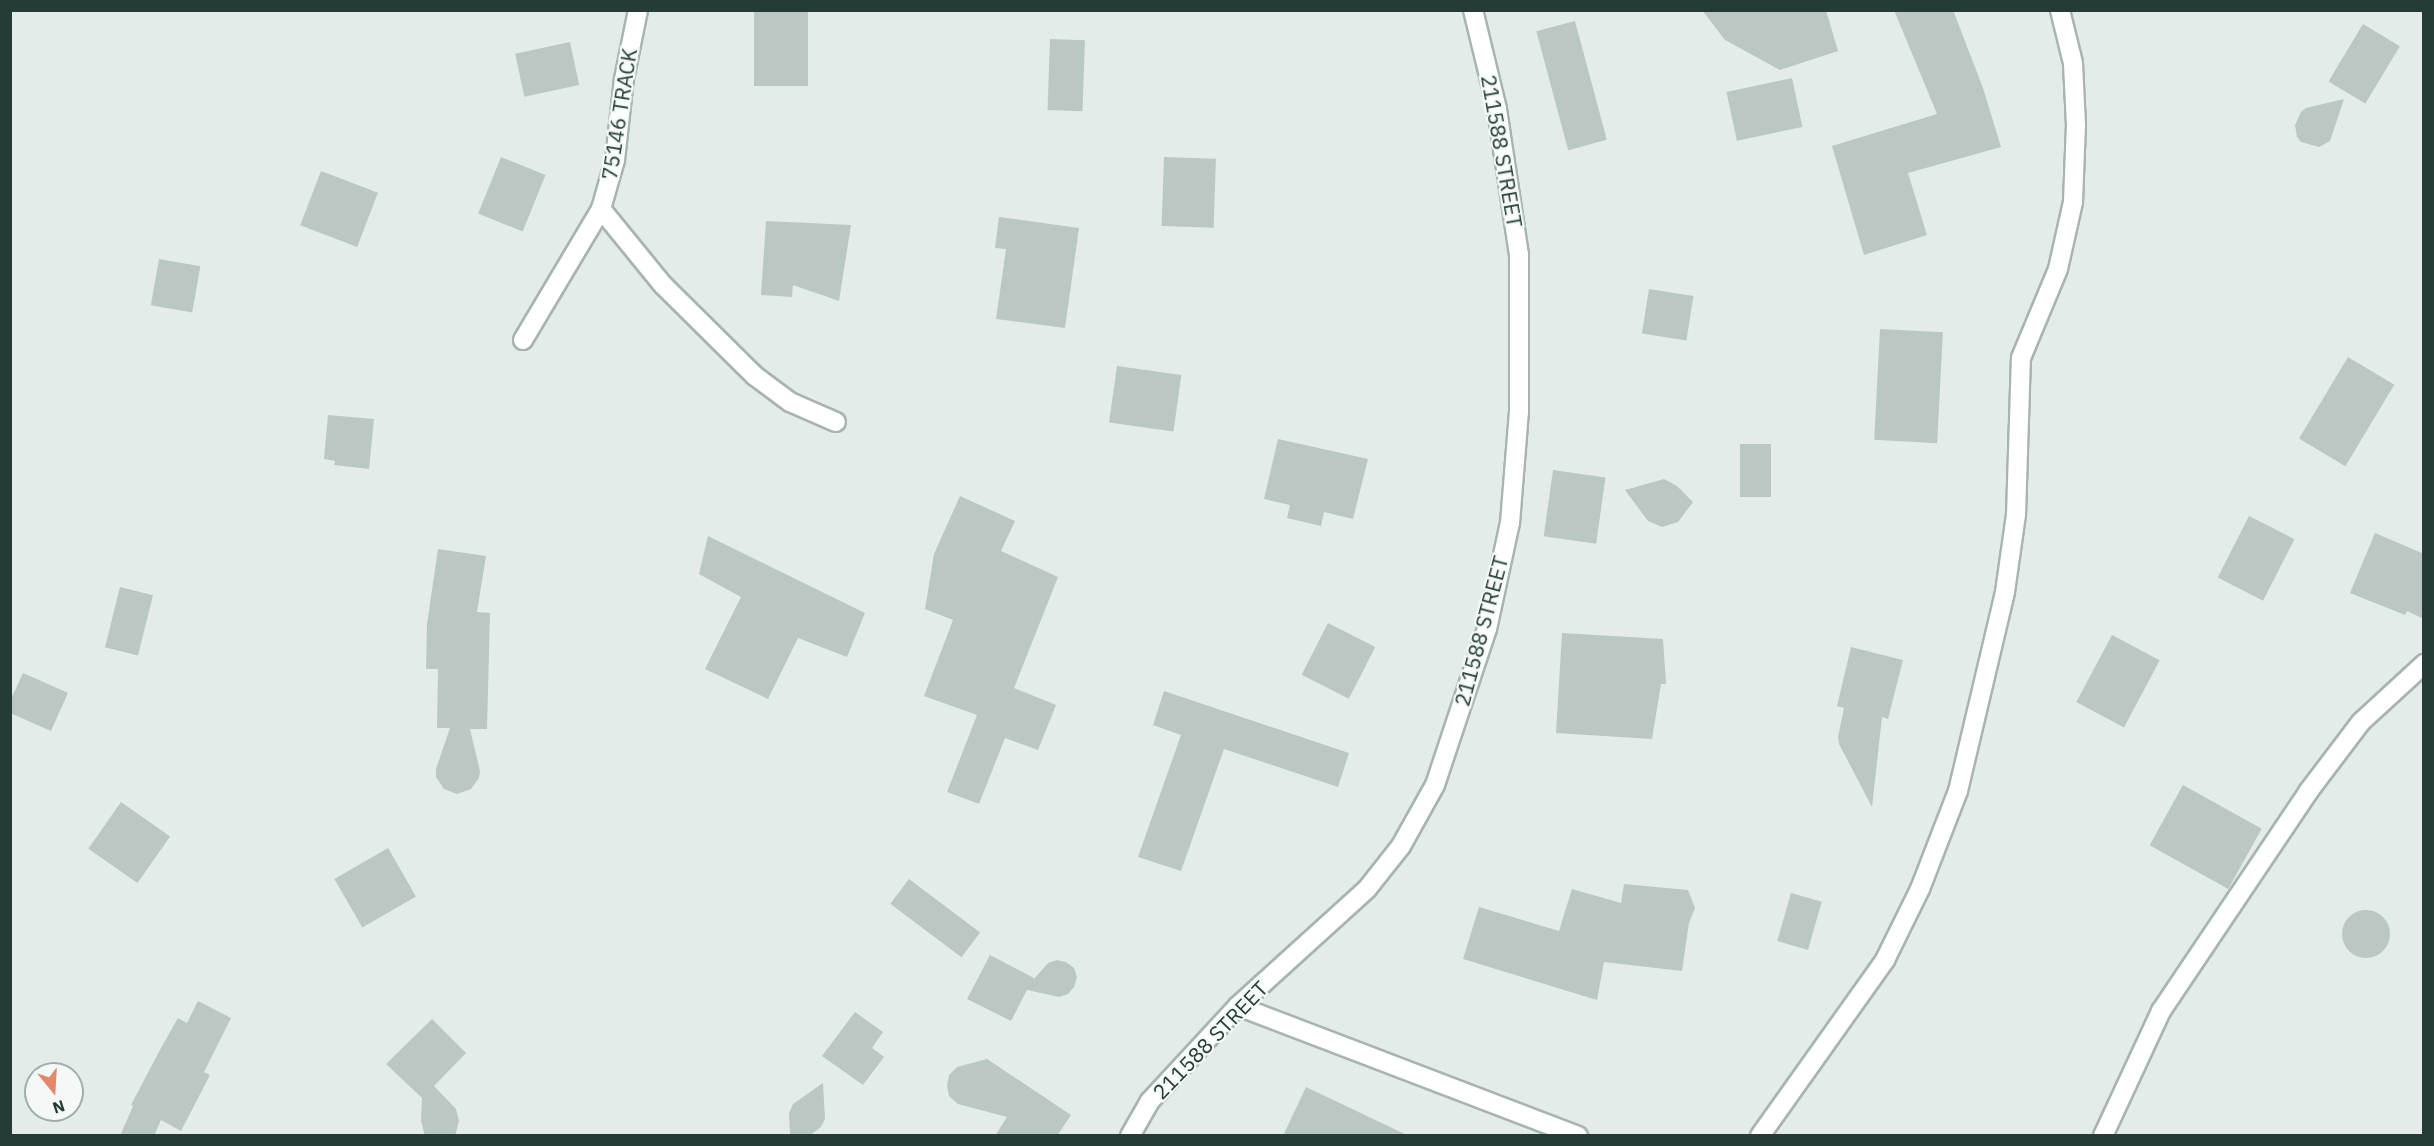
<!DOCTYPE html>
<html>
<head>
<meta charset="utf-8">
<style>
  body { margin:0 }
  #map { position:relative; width:2434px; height:1146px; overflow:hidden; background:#e4ece9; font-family:"IBM Plex Sans",sans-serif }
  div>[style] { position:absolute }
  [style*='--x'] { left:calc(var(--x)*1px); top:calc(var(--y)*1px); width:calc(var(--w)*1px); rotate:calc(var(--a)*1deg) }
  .building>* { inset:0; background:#bac7c2; transform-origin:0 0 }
  .round { border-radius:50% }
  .roads { filter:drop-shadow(2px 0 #a7b4b0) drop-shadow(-2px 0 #a7b4b0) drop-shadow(0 2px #a7b4b0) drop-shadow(0 -2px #a7b4b0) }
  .service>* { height:18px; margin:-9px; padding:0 9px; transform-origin:9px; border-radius:9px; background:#fff }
  .minor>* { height:18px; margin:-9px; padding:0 9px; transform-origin:9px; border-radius:9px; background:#fff }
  span { translate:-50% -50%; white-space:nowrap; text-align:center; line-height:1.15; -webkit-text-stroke:4.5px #f4f9f7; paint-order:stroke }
  .street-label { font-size:21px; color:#253c36 }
  .frame { position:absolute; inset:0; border:12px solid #253c36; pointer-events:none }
  .north { position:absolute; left:24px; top:1062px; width:60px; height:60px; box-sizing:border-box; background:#f4f9f7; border:2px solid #a1adaa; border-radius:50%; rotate:162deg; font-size:16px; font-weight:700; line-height:24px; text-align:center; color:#253c36 }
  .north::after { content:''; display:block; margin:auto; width:21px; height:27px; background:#e58869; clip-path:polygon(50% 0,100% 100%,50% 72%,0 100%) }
</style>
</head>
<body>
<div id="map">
  <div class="building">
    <div style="left:754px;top:10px;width:54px;height:76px"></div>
    <div style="clip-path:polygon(1702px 10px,1826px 10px,1838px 51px,1780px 70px,1725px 40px)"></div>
    <div style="clip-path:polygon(1894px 10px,1953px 10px,1983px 88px,2001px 147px,1908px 173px,1927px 235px,1864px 255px,1832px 146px,1937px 114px)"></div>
    <div style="left:1575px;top:21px;width:123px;height:40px;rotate:75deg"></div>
    <div style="left:2363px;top:24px;width:43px;height:67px;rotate:31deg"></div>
    <div style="left:1050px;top:39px;width:35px;height:71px;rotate:2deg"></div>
    <div style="left:570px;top:42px;width:44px;height:56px;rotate:78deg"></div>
    <div style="left:1792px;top:78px;width:50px;height:67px;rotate:78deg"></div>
    <div style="clip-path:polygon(2344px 99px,2330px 141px,2319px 147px,2301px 142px,2297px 137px,2295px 125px,2301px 112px,2306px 108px)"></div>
    <div style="left:501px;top:157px;width:48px;height:61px;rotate:22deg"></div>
    <div style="left:1164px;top:157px;width:52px;height:69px;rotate:2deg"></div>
    <div style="left:321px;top:171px;width:61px;height:58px;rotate:21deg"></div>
    <div style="clip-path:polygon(999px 217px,1079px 228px,1065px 328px,996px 319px,1006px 249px,995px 248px)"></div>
    <div style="clip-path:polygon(766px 221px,851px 225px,839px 301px,793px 285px,792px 297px,761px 295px)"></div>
    <div style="left:159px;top:259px;width:42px;height:47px;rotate:10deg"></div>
    <div style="left:1649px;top:289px;width:45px;height:45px;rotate:9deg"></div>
    <div style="left:1880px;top:329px;width:63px;height:111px;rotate:3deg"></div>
    <div style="left:2348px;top:357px;width:54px;height:95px;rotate:31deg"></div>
    <div style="left:1117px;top:366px;width:65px;height:57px;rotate:8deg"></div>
    <div style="clip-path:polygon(328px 415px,374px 419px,369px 469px,334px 465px,335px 461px,324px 459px)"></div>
    <div style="clip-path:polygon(1278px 439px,1368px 459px,1353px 519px,1324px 512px,1321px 526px,1287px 518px,1290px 505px,1264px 499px)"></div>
    <div style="left:1740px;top:444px;width:31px;height:53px"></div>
    <div style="left:1553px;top:470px;width:53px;height:67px;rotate:8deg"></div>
    <div style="clip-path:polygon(1664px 479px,1677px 486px,1693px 502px,1678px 522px,1662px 527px,1648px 521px,1625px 490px)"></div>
    <div style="clip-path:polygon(960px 496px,1015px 521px,1001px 551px,1058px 577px,1014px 688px,1056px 705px,1038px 750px,1005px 738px,979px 804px,947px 792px,977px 715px,924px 696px,953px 620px,925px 609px,934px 554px)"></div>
    <div style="left:2249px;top:516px;width:51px;height:69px;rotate:27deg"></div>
    <div style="clip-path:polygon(2375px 533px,2424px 554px,2424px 619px,2407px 611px,2405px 615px,2350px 593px)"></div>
    <div style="clip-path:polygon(708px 536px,865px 613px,847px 657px,798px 638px,768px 699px,705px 669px,741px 597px,699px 574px)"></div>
    <div style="clip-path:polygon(438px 549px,486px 556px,477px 612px,490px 613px,487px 729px,470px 729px,480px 771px,479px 778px,471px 789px,457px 794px,444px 789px,436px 777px,436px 769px,450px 728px,437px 728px,438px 669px,426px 669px,427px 624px)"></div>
    <div style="left:120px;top:587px;width:34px;height:62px;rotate:14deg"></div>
    <div style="left:1328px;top:623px;width:53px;height:58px;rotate:27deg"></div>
    <div style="clip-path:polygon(1562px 633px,1663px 639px,1666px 684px,1661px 684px,1652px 739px,1556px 733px)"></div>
    <div style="left:2112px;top:635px;width:54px;height:76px;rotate:28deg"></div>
    <div style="clip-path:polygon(1851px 647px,1903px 660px,1888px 719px,1882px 717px,1872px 807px,1839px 744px,1838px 737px,1844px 708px,1837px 706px)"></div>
    <div style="clip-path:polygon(23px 673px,68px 693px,51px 731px,10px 713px,10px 701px)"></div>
    <div style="clip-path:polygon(1164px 691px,1349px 753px,1338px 787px,1224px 749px,1181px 871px,1138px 857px,1181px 735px,1153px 725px)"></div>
    <div style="left:2183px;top:785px;width:90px;height:69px;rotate:29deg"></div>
    <div style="left:121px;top:802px;width:60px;height:57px;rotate:35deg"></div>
    <div style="left:388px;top:848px;width:56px;height:62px;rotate:60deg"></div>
    <div style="left:909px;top:879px;width:89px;height:31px;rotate:37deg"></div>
    <div style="clip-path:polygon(1624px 884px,1688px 890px,1695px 908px,1689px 923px,1682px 971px,1604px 962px,1597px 1000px,1463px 959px,1479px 907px,1559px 931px,1572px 889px,1621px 903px)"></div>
    <div style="left:1791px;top:893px;width:32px;height:50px;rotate:16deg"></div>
    <div class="round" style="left:2342px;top:910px;width:48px;height:48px"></div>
    <div style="clip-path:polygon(990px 955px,1034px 978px,1033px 980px,1048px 963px,1057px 960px,1066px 962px,1074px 968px,1077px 977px,1074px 987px,1068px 994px,1059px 997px,1027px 990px,1011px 1021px,967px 999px)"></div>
    <div style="clip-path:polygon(198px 1001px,231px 1018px,204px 1072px,210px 1075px,181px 1131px,161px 1120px,154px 1136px,120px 1136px,133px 1106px,131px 1105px,161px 1048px,178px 1018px,187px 1023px)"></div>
    <div style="clip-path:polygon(855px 1012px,883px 1032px,872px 1048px,884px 1057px,863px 1085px,822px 1056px)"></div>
    <div style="clip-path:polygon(432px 1019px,466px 1053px,434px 1086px,456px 1109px,459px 1121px,455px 1136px,425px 1136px,421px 1121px,422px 1098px,386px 1064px)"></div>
    <div style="clip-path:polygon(987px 1059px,1071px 1115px,1057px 1136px,995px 1136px,1007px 1117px,958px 1104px,949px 1096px,947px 1086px,949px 1075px,957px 1067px)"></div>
    <div style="clip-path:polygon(823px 1083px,825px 1119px,821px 1127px,809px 1136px,790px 1136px,789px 1113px,793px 1104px)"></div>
    <div style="clip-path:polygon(1306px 1087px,1409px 1136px,1283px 1136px)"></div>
  </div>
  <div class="roads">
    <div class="service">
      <div style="--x:601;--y:209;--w:98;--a:50.8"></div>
      <div style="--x:663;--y:285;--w:129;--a:44.7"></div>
      <div style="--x:755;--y:376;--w:44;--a:36.6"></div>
      <div style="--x:790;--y:402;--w:50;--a:23.5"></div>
    </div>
    <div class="minor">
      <div style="--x:523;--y:340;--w:152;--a:-59.2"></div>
      <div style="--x:601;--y:209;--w:51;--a:-74.1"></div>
      <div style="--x:615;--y:160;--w:81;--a:-83.7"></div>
      <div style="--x:624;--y:79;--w:70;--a:-78.5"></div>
      <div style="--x:1238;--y:1006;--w:364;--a:20.9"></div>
      <div style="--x:1130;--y:1136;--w:40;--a:-60.3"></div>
      <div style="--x:1150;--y:1101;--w:129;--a:-47.2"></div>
      <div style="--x:1238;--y:1006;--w:174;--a:-42.2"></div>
      <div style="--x:1367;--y:889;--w:55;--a:-51.7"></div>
      <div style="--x:1401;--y:846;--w:70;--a:-60.9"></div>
      <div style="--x:1435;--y:785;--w:164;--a:-71.6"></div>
      <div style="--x:1487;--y:629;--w:108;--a:-77.8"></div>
      <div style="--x:1510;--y:523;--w:111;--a:-85.4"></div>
      <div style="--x:1519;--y:412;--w:157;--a:-90"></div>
      <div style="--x:1519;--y:255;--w:148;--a:-98.6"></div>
      <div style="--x:1497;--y:109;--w:102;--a:-103.6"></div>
      <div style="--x:1760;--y:1136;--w:216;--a:-54.6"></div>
      <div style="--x:1885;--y:960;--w:79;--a:-63.8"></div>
      <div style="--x:1920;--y:889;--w:105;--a:-68.8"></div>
      <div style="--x:1958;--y:791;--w:204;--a:-76.7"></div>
      <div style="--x:2005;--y:592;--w:78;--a:-81.9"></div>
      <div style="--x:2016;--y:515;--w:157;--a:-88.2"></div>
      <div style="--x:2021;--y:358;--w:96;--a:-67.4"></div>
      <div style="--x:2058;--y:269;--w:69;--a:-77.4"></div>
      <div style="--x:2073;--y:202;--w:77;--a:-87.8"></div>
      <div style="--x:2076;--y:125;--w:62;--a:-92.8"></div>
      <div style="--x:2073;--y:63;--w:55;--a:-103.8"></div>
      <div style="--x:2103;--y:1136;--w:138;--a:-65.1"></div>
      <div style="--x:2161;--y:1011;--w:264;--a:-56.1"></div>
      <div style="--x:2308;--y:792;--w:88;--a:-52.9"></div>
      <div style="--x:2361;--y:722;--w:86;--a:-42.6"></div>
    </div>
  </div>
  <div class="street-label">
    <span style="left:619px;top:114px;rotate:-81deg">75146 TRACK</span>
    <span style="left:1502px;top:151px;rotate:80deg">211588 STREET</span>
    <span style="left:1481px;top:631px;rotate:-75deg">211588 STREET</span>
    <span style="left:1210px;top:1040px;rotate:-46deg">211588 STREET</span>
  </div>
  <div class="frame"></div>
  <div class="north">N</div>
</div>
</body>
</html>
